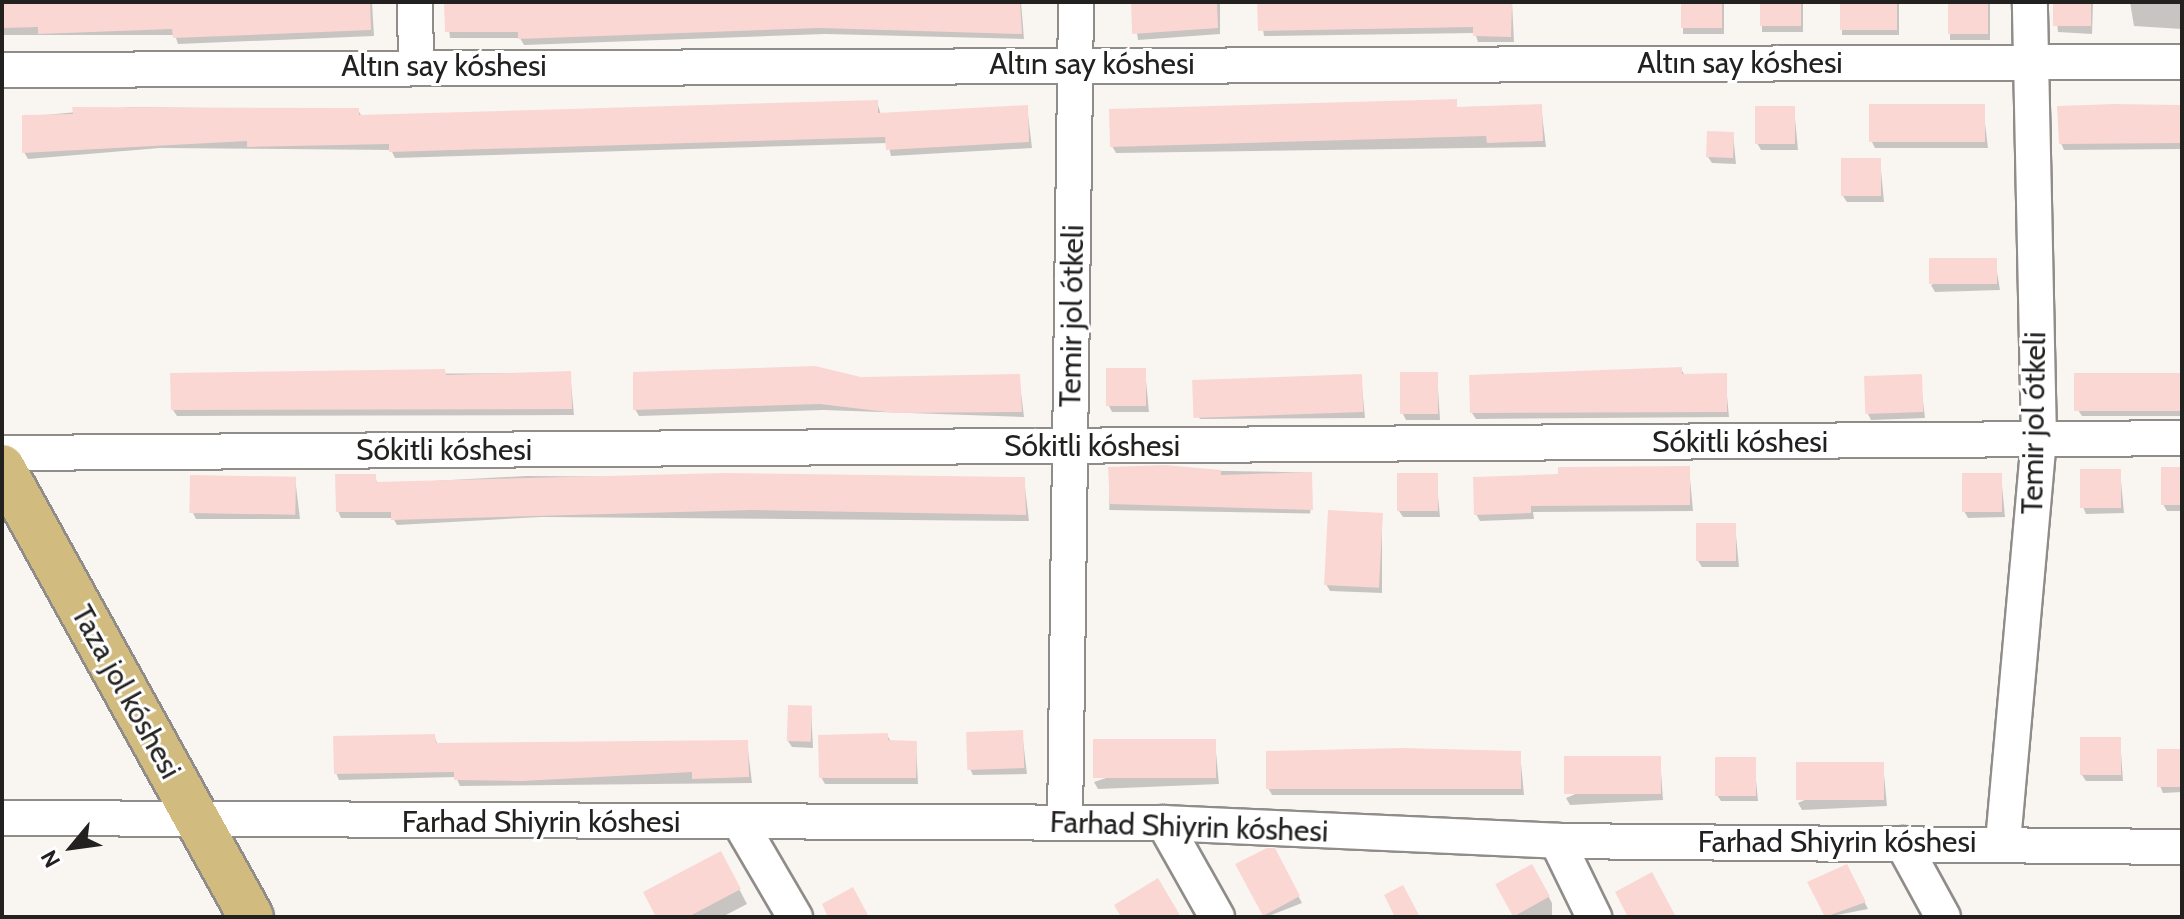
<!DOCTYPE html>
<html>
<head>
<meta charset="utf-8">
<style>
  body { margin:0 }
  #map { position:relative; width:2184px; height:919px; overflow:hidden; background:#f9f6f2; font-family:Cabin,sans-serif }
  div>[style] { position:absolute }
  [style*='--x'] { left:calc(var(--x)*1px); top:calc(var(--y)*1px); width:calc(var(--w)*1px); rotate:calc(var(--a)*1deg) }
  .shadow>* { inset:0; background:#0003; transform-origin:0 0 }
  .building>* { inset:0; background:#fbd7d3; transform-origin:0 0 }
  .roads { filter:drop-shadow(2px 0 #8f8c89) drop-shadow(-2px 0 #8f8c89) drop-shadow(0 2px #8f8c89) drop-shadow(0 -2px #8f8c89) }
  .minor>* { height:34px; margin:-17px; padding:0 17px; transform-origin:17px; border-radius:17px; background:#fff }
  .major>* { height:44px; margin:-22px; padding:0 22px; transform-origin:22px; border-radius:22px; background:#d1bb7e }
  span { translate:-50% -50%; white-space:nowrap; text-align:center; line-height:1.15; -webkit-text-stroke:6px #fff; paint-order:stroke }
  .street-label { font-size:30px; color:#222120 }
  .frame { position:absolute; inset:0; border:4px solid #222120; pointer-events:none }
  .north { position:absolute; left:32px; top:807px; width:80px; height:80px; -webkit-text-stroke:6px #fff; paint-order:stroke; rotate:241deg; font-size:22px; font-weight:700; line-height:32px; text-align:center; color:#222120 }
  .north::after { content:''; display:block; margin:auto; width:28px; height:36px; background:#222120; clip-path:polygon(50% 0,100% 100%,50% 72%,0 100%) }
</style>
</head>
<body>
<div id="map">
  <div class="shadow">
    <div style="clip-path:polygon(2px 2px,372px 2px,374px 36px,178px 44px,175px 35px,2px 35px)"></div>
    <div style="clip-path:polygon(446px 2px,1021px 2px,1024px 39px,825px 34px,524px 45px,520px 38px,450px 38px)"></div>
    <div style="clip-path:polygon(1133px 2px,1220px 2px,1220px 34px,1138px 40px)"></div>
    <div style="clip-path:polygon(1259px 2px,1512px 2px,1514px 42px,1478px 42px,1475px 33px,1264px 36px)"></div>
    <div style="left:1683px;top:2px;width:41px;height:32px"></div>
    <div style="left:1762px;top:2px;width:41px;height:30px"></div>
    <div style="left:1842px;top:2px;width:57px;height:33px"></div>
    <div style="left:1950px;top:2px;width:40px;height:38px"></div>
    <div style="clip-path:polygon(2055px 2px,2093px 2px,2092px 34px,2058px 32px)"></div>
    <div style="clip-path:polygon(2130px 2px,2182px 2px,2182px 29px,2134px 26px)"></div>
    <div style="clip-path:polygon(877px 102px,881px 115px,1027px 107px,1032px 148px,891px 156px,888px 143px,395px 158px,391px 150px,160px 148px,28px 159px,24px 152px,24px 117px,130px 107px,358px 110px,362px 117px)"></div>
    <div style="clip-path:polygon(1541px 106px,1546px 147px,1116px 153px,1112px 146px,1111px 111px)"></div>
    <div style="clip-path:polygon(1983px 107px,1988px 148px,1875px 148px,1872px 142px)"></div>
    <div style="clip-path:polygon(2182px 107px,2182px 149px,2064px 150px,2061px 143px)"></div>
    <div style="clip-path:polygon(1794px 108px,1798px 150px,1761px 150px,1757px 143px)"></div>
    <div style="clip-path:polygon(1733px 134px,1736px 164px,1712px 163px,1708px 157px)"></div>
    <div style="clip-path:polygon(1880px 160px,1884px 202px,1847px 202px,1843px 196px)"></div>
    <div style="clip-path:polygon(1995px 260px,2000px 290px,1935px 292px,1931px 285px)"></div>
    <div style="clip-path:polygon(1681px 369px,1685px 376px,1725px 375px,1729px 417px,1476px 419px,1472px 413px)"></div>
    <div style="clip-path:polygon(1145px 370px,1149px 412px,1112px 412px,1109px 406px)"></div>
    <div style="clip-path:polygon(570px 373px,574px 415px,177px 416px,173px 410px,172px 375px)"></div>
    <div style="clip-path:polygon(1437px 374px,1440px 420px,1406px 420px,1403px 414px)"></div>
    <div style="clip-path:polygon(2182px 374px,2182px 416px,2082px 416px,2078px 410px)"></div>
    <div style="clip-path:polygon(1019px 376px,1024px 417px,823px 410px,639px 416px,635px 409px,860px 379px)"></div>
    <div style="clip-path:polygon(1361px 376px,1365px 418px,1200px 419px,1196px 413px)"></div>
    <div style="clip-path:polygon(1920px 376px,1925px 418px,1871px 420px,1868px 414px)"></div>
    <div style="clip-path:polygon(1689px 468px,1693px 511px,1533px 512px,1534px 519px,1480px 521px,1476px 514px)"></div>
    <div style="left:1110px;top:469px;width:201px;height:41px;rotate:1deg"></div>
    <div style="clip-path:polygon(2182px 469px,2182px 511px,2167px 511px,2163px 504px)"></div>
    <div style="clip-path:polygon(2120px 471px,2124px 513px,2086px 514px,2083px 507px)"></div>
    <div style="clip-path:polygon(1436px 475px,1440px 517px,1403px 517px,1399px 511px)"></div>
    <div style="clip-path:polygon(2001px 475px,2005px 517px,1968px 518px,1964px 511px)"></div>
    <div style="clip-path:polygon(374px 476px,378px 484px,526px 476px,1024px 479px,1029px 521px,541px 517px,397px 525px,393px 518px,341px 518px,338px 511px)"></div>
    <div style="clip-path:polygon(295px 478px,300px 519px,196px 519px,193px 513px)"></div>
    <div style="clip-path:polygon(1382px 515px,1382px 593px,1330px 591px,1326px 584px)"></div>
    <div style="clip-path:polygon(1735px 525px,1739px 567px,1702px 567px,1698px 561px)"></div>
    <div style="clip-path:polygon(811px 708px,813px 748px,792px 747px,788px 741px)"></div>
    <div style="clip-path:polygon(1022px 732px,1027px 774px,973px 775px,970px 769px)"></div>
    <div style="clip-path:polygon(887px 735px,891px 742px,916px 743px,918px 784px,825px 784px,821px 777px)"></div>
    <div style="clip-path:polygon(434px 736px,438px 745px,747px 742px,752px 783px,460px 786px,456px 777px,339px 780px,336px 773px)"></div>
    <div style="clip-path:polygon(2120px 739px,2123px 781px,2086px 781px,2082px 775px)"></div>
    <div style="clip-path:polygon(1215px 742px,1219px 784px,1098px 789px,1094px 782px)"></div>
    <div style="clip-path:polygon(2182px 750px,2182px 792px,2163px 793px,2160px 786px)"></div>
    <div style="clip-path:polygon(1520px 753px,1524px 795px,1272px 795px,1268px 788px)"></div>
    <div style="clip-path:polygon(1660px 758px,1663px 800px,1570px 805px,1566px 798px)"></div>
    <div style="clip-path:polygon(1754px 759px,1758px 801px,1721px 801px,1717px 795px)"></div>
    <div style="clip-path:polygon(1883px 764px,1887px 806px,1802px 810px,1798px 803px)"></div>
    <div style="clip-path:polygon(1274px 851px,1302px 903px,1266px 917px,1238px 865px)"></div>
    <div style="clip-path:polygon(1532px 866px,1552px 903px,1552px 917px,1514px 917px,1498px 885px)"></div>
    <div style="clip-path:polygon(1846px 866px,1868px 909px,1827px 917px,1810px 883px)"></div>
    <div style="clip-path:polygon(728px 868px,747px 904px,722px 917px,658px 917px)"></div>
  </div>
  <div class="building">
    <div style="clip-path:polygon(2px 2px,370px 2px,371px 30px,173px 38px,172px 29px,38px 34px,38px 27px,2px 28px)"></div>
    <div style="clip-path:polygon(444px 2px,1020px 2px,1022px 34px,820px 28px,518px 39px,518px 32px,445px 32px)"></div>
    <div style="clip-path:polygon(1131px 2px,1217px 2px,1218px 28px,1132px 34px)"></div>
    <div style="clip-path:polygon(1257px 2px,1512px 2px,1511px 37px,1473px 36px,1473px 27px,1258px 31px)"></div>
    <div style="left:1681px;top:2px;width:41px;height:26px"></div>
    <div style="left:1760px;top:2px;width:41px;height:24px"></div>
    <div style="left:1840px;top:2px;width:57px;height:28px"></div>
    <div style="left:1948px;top:2px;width:40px;height:32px"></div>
    <div style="left:2053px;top:2px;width:38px;height:24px"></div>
    <div style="clip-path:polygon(1457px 99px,1457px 107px,1542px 104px,1543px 141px,1487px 143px,1486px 136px,1110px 147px,1109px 109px)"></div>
    <div style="clip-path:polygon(878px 100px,878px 113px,1028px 105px,1029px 142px,886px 150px,885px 137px,389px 152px,389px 144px,247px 147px,247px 141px,22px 153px,22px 115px,73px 114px,72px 107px,359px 108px,359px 115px)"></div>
    <div style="left:1869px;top:104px;width:116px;height:38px"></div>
    <div style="clip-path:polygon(2114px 104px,2182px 105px,2182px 143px,2059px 144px,2057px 106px)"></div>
    <div style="left:1755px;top:106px;width:40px;height:38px"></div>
    <div style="left:1707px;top:131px;width:27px;height:26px;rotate:2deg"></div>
    <div style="left:1841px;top:158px;width:40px;height:38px"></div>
    <div style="left:1997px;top:258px;width:26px;height:68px;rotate:90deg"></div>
    <div style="clip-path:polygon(815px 366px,861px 377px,1020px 374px,1022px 412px,895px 413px,820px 404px,633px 410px,633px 372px)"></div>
    <div style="clip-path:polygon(1682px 367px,1682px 374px,1727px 373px,1727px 412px,1470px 413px,1469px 375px)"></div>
    <div style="left:1106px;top:368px;width:40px;height:38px"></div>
    <div style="clip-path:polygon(445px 369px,446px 375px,571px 371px,572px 409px,171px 410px,170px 373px)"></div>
    <div style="left:1400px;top:372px;width:38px;height:42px"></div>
    <div style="left:2074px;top:373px;width:108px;height:38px"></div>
    <div style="left:1362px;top:374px;width:38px;height:170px;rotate:88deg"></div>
    <div style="left:1922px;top:374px;width:38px;height:58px;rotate:88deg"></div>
    <div style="clip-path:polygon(1165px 465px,1221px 470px,1221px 475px,1312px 472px,1313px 510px,1110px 504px,1108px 467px)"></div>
    <div style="clip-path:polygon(1690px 466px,1690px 505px,1531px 506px,1531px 513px,1474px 515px,1473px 477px,1558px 474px,1558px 467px)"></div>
    <div style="left:2161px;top:467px;width:21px;height:38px"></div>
    <div style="left:2080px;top:469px;width:41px;height:39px"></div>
    <div style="clip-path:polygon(724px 473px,1025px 477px,1026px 515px,752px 510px,391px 520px,391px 512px,336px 512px,335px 474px,376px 474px,376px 482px)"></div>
    <div style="left:1397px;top:473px;width:41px;height:38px"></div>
    <div style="left:1962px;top:473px;width:40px;height:39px"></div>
    <div style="left:190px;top:475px;width:106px;height:38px;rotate:1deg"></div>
    <div style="left:1328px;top:510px;width:55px;height:75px;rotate:3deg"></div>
    <div style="left:1696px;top:523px;width:40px;height:38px"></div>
    <div style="left:788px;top:705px;width:24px;height:36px;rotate:2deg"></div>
    <div style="left:1023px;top:730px;width:38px;height:57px;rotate:88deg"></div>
    <div style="clip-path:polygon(888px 733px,888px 740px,917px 741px,916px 778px,819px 778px,818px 735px)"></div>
    <div style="clip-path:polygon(435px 734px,436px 743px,748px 740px,749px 777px,692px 779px,692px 772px,522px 781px,454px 780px,454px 772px,334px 774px,333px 736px)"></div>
    <div style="left:2080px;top:737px;width:41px;height:38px"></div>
    <div style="left:1216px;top:739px;width:39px;height:123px;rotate:90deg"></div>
    <div style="clip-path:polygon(1402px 748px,1521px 751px,1521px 789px,1266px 789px,1266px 751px)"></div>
    <div style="left:2157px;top:749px;width:25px;height:38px"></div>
    <div style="left:1661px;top:756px;width:38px;height:97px;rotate:90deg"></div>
    <div style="left:1715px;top:757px;width:41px;height:39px"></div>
    <div style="left:1884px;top:762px;width:38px;height:88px;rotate:90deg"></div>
    <div style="clip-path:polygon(1267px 848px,1275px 848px,1300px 896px,1263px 916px,1235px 864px)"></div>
    <div style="clip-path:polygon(721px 851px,741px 889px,688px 917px,656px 917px,643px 892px)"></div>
    <div style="left:1532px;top:864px;width:37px;height:42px;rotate:61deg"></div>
    <div style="clip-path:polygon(1847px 864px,1866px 902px,1825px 917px,1807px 882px)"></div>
    <div style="clip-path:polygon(1652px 872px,1676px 917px,1628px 917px,1615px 892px)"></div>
    <div style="clip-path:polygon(1158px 878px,1181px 917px,1121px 917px,1114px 905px)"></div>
    <div style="clip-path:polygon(1403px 885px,1420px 917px,1395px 917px,1384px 895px)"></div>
    <div style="clip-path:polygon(853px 887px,869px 917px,828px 917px,822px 904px)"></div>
  </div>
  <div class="roads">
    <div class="minor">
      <div style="--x:415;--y:2;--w:64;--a:89.1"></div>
      <div style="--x:2;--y:70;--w:2180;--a:-0.21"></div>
      <div style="--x:2;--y:453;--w:2180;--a:-0.39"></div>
      <div style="--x:2;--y:818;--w:1162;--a:0.25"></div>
      <div style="--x:1164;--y:823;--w:393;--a:2.6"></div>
      <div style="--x:1557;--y:841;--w:625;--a:0.55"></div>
      <div style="--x:740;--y:823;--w:109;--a:59.7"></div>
      <div style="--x:1065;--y:823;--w:821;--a:-89.23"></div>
      <div style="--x:1164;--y:823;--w:108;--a:60.6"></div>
      <div style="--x:1557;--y:841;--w:85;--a:64"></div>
      <div style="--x:2003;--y:842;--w:404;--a:-84.9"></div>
      <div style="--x:2039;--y:440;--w:438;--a:-91.2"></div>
      <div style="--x:1903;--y:844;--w:83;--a:61.3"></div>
    </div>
    <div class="major">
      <div style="--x:2;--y:467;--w:514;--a:61.04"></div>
    </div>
  </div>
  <div class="street-label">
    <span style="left:1740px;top:63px">Altın say kóshesi</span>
    <span style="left:1092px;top:64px">Altın say kóshesi</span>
    <span style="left:444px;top:66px">Altın say kóshesi</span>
    <span style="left:1072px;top:316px;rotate:-89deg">Temir jol ótkeli</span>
    <span style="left:2034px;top:423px;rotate:-89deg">Temir jol ótkeli</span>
    <span style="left:1740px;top:442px">Sókitli kóshesi</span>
    <span style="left:1092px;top:446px">Sókitli kóshesi</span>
    <span style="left:444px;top:450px">Sókitli kóshesi</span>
    <span style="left:126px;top:692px;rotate:61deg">Taza jol kóshesi</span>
    <span style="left:541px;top:822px">Farhad Shiyrin kóshesi</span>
    <span style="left:1189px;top:827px;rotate:2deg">Farhad Shiyrin kóshesi</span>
    <span style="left:1837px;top:842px">Farhad Shiyrin kóshesi</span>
  </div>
  <div class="frame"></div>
  <div class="north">N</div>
</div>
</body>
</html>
